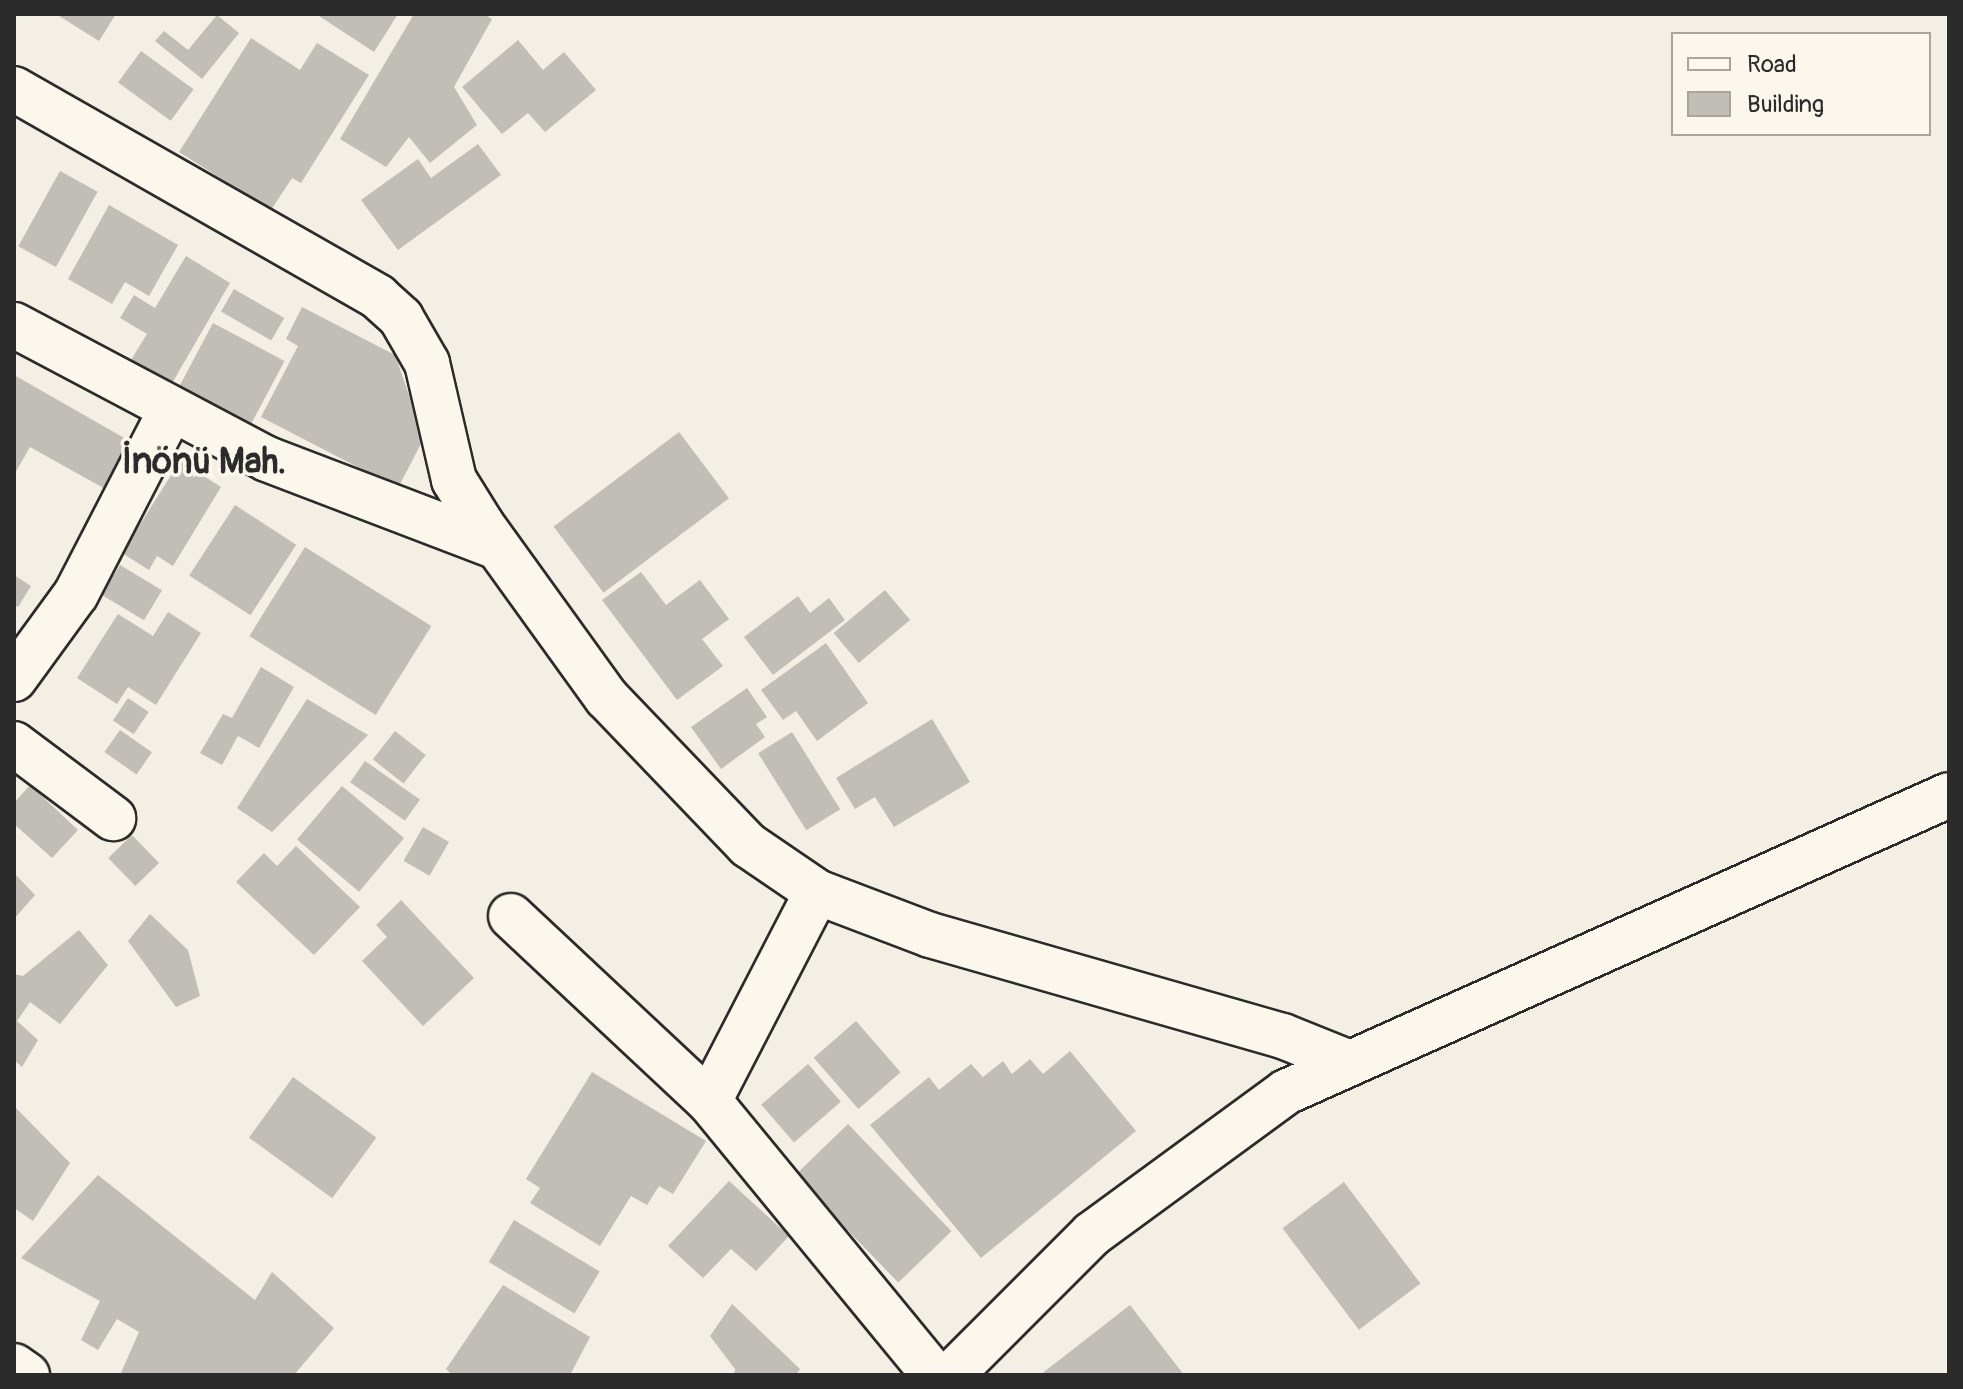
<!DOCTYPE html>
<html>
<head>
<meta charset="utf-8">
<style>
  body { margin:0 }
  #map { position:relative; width:1963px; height:1389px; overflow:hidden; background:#f3efe4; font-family:Pangolin,sans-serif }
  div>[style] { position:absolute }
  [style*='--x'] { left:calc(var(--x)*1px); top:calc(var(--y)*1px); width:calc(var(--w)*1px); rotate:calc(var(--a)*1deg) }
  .building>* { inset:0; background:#c0beb6; transform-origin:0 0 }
  .roads { filter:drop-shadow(2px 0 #2b2b2b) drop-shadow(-2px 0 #2b2b2b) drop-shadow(0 2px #2b2b2b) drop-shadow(0 -2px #2b2b2b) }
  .minor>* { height:44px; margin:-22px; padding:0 22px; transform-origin:22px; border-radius:22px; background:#fbf7ec }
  span { translate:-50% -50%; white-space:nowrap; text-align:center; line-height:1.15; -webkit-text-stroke:7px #fbf7ec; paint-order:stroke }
  .district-label { font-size:36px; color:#2b2b2b; font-weight:700 }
  .frame { position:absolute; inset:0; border:16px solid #2b2b2b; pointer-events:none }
  .legend { position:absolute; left:1671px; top:32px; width:260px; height:104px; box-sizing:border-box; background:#fbf7ec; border:2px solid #a8a59f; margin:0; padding:10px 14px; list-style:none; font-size:24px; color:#2b2b2b }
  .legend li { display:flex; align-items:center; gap:16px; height:40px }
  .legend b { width:40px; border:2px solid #a8a59f }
</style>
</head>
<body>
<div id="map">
  <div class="building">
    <div style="clip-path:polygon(56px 14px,116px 14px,99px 41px)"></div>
    <div style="clip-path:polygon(316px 14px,398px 14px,374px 52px)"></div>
    <div style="clip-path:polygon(414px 14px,484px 14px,492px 19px,454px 87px,477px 125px,430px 163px,409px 137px,386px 167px,340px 139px)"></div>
    <div style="clip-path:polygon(217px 15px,239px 33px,202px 79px,155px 41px,164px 31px,188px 50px)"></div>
    <div style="clip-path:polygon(251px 38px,300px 70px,317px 43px,369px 75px,301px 183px,292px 178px,271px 210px,179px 152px)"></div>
    <div style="clip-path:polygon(518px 40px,543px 70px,564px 52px,596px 90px,545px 132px,528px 113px,502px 134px,462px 87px)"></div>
    <div style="left:141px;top:51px;width:65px;height:39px;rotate:36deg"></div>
    <div style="clip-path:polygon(478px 144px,501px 175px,398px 250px,361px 200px,418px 159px,431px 178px)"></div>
    <div style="left:60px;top:171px;width:43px;height:86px;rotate:29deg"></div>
    <div style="clip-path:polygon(109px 205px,178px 245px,149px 296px,125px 282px,112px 304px,68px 279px)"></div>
    <div style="clip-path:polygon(186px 256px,230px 283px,171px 385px,131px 360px,147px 334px,120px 318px,134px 295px,155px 308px)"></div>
    <div style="left:234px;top:289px;width:58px;height:26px;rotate:30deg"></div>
    <div style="clip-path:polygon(302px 307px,395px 355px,424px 438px,398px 488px,261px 417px,298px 346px,286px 339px)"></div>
    <div style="left:213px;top:323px;width:81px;height:75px;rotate:28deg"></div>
    <div style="clip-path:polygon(14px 375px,133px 443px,107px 490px,30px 447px,14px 475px)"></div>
    <div style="left:679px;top:432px;width:83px;height:157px;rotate:53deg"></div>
    <div style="clip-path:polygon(180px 461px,221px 487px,173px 566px,157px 556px,149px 570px,122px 553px)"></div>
    <div style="left:235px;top:505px;width:73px;height:84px;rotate:33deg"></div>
    <div style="left:305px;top:547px;width:149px;height:105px;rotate:32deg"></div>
    <div style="left:120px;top:565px;width:49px;height:35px;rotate:31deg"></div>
    <div style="clip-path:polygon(641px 572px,666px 605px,700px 580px,729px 619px,702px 639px,723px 666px,677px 700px,602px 600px)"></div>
    <div style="clip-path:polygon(14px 575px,31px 586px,18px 607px,14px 605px)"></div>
    <div style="left:885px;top:590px;width:39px;height:67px;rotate:50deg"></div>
    <div style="clip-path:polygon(798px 596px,810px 613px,829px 598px,845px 620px,773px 675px,744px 637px)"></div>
    <div style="clip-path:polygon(168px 612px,201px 633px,156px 705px,128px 687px,117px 704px,77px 678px,118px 614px,153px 636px)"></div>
    <div style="clip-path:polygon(826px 643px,868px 703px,817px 741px,796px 711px,783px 720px,761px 690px)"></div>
    <div style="clip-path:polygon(261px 667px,294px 687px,259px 748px,238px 736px,222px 765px,200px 753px,223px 714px,232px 718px)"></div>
    <div style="clip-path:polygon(747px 688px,767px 717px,756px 724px,765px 737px,721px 769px,691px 727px)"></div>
    <div style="left:128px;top:698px;width:25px;height:27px;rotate:34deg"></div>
    <div style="clip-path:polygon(307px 699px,368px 735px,272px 832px,237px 808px)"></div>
    <div style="clip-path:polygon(932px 719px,970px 782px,894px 827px,875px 797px,855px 809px,836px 778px)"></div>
    <div style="left:120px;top:730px;width:39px;height:27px;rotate:35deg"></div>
    <div style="left:395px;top:731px;width:39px;height:36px;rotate:38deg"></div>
    <div style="left:792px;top:732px;width:91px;height:40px;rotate:58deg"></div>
    <div style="left:365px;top:761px;width:67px;height:26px;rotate:35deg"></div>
    <div style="clip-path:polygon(30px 785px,78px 830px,52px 858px,14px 824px,14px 803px)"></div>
    <div style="left:342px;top:786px;width:81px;height:70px;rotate:40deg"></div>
    <div style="left:423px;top:827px;width:30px;height:39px;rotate:30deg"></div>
    <div style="left:132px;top:835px;width:39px;height:33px;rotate:46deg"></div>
    <div style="clip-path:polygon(296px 846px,360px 907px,314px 955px,236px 882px,264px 853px,277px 866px)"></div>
    <div style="clip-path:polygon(14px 873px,35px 895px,14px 919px)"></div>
    <div style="clip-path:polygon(401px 900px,474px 978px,423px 1026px,362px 961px,387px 937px,376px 925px)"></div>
    <div style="clip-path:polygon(150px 914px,188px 950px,200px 996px,176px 1007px,128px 941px)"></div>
    <div style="clip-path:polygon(79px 930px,108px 965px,60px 1024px,30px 1002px,17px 1021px,38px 1040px,22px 1067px,14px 1060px,14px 974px,23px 976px)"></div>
    <div style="left:856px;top:1021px;width:68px;height:56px;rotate:49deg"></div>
    <div style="clip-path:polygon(1070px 1051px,1136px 1131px,981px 1258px,870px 1125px,929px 1077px,939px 1090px,971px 1064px,983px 1077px,1003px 1061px,1012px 1074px,1030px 1059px,1043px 1074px)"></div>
    <div style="left:808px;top:1064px;width:50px;height:62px;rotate:49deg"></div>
    <div style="clip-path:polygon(592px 1072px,706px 1141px,673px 1194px,659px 1186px,647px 1205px,631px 1196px,600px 1246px,530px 1203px,540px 1188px,526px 1179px)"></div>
    <div style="left:293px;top:1077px;width:103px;height:75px;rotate:36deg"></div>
    <div style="clip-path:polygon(14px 1106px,70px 1163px,33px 1221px,14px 1208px)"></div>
    <div style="left:848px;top:1124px;width:149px;height:74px;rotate:46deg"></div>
    <div style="clip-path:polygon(98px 1175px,255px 1300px,272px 1272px,334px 1328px,294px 1375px,120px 1375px,139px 1332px,117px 1319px,98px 1350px,81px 1340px,100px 1301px,21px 1258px)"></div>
    <div style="clip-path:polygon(729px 1181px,789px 1236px,756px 1271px,731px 1249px,703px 1278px,668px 1246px)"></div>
    <div style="left:1344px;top:1182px;width:127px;height:77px;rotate:53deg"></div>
    <div style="left:514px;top:1220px;width:100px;height:49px;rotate:31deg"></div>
    <div style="clip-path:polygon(503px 1285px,590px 1337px,570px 1375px,452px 1375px,446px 1369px)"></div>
    <div style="clip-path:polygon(732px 1304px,800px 1369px,796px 1375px,734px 1375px,735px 1369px,710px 1336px)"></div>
    <div style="clip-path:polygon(1130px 1305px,1184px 1375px,1040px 1375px)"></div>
  </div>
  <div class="roads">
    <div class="minor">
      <div style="--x:14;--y:89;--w:419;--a:29.7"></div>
      <div style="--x:378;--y:297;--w:31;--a:42"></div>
      <div style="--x:401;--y:318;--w:52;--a:60"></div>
      <div style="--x:427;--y:363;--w:120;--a:77"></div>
      <div style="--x:454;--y:480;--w:53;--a:58.1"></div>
      <div style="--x:482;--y:525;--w:213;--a:54.2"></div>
      <div style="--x:607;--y:698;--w:204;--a:46.2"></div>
      <div style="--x:748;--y:845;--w:83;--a:34.3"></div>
      <div style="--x:817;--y:892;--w:121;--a:20.8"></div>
      <div style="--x:930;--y:935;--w:367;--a:16"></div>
      <div style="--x:1283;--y:1036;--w:72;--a:21.9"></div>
      <div style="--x:14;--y:325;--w:286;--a:27.9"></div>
      <div style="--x:267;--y:459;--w:246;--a:20.9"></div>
      <div style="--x:14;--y:679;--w:105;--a:-53.9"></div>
      <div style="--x:76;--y:594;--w:205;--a:-62.7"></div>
      <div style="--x:14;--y:744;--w:124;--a:36.8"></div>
      <div style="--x:511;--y:916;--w:271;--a:43.1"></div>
      <div style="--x:709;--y:1101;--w:355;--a:50.6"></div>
      <div style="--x:709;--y:1101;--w:235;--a:-62.7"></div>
      <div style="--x:14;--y:1366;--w:16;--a:35"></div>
      <div style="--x:951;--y:1375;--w:199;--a:-45"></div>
      <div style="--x:1092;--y:1234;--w:240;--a:-36.2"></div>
      <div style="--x:1286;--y:1092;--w:726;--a:-24.13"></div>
    </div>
  </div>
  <div class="district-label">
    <span style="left:204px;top:462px">İnönü Mah.</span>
  </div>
  <div class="frame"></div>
  <ul class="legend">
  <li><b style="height:10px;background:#fbf7ec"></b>Road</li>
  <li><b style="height:22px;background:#c0beb6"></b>Building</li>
  </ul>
</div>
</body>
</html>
